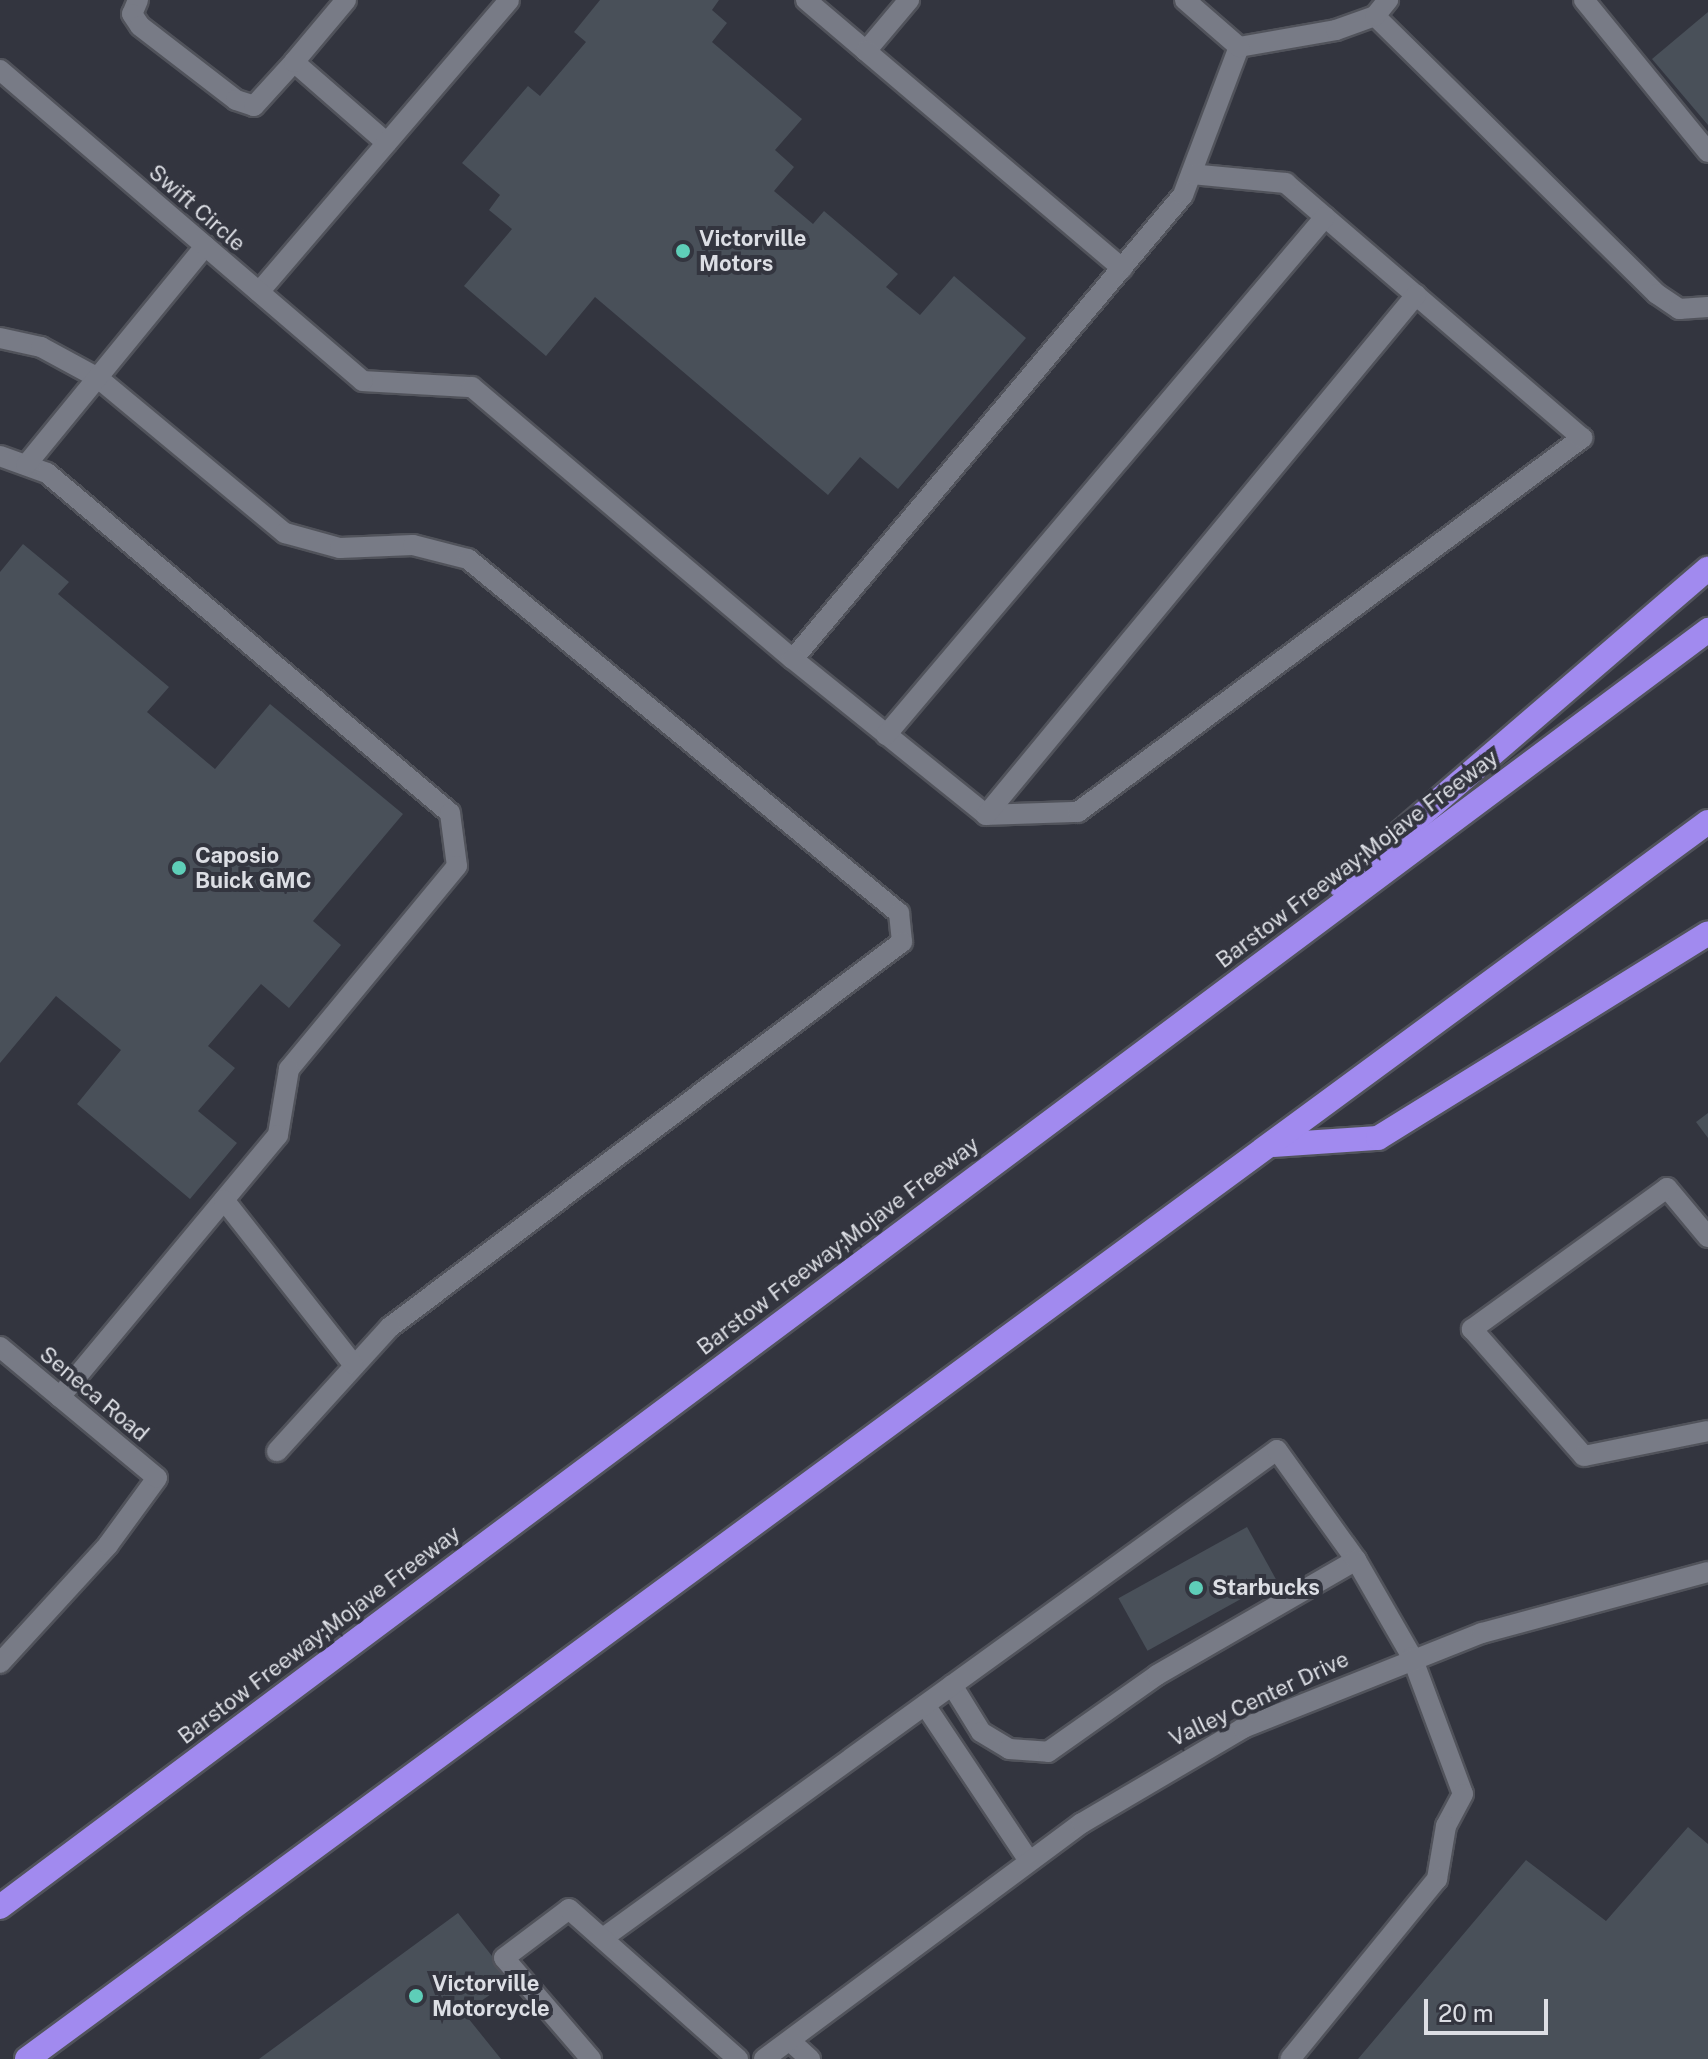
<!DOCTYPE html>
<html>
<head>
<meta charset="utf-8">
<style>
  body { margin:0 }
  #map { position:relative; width:1708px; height:2059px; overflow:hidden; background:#33353f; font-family:"Public Sans",sans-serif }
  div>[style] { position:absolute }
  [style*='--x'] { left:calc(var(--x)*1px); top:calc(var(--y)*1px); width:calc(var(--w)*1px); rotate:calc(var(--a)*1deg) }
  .building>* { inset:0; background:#495059; transform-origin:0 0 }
  .roads { filter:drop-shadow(2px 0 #51535b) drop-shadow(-2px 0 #51535b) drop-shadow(0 2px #51535b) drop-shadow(0 -2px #51535b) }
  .lane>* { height:20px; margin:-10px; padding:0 10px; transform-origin:10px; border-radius:10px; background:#787b86 }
  .street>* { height:20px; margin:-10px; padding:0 10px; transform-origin:10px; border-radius:10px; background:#787b86 }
  .secondary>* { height:20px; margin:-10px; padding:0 10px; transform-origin:10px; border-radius:10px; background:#787b86 }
  .highway>* { height:24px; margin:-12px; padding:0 12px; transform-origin:12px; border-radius:12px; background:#a18aef }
  .dots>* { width:22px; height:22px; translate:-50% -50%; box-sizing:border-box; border:4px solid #33353f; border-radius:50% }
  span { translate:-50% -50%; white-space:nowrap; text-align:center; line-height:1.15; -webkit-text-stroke:8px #33353f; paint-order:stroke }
  .street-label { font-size:22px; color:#dcdee4 }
  .poi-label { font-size:22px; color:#dcdee4; font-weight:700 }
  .left { translate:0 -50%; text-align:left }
  .scale { position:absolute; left:1424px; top:1999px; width:124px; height:36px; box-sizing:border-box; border:4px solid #dcdee4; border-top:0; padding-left:10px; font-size:24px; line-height:28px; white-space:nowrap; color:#dcdee4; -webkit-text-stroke:6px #33353f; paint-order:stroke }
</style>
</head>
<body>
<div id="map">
  <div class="building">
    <div style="clip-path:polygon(600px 0,719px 0,712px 10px,727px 23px,712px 42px,802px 119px,775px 150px,794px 167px,774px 191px,813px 224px,824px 211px,898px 274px,886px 287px,920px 315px,954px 276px,1026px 338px,898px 489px,860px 457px,828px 495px,595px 297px,546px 356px,464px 286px,512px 229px,489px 210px,500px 195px,462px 163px,528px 86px,540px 96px,586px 42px,574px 32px)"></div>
    <div style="clip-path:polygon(1708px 12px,1708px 125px,1652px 59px)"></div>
    <div style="clip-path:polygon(23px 544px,69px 582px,58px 594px,169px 687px,147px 712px,215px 769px,270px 704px,403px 814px,313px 921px,341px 945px,289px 1008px,261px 984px,208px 1046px,235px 1068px,198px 1111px,237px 1143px,190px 1199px,77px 1104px,121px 1050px,56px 996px,0 1063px,0 572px)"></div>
    <div style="clip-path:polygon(1708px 1113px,1708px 1138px,1696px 1122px)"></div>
    <div style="left:1247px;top:1527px;width:60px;height:147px;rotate:61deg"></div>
    <div style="clip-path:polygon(1688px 1827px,1708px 1844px,1708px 2059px,1358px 2059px,1526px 1860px,1606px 1921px)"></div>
    <div style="clip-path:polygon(458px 1913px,511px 1980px,464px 2013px,501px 2059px,259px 2059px)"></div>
  </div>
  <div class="roads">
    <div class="lane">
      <div style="--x:138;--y:0;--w:15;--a:113"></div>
      <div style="--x:132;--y:14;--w:14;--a:56"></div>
      <div style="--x:140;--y:26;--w:121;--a:37.6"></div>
      <div style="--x:236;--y:100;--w:19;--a:18"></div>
      <div style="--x:254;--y:106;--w:59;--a:-47.7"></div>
      <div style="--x:294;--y:62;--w:123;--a:41.1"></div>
      <div style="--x:806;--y:0;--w:79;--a:40.4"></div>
      <div style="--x:866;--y:51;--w:67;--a:-49.9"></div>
      <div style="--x:1584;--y:0;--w:196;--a:50.8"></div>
      <div style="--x:1375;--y:16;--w:396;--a:44.6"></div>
      <div style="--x:1657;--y:294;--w:27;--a:34"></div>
      <div style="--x:1679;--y:309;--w:29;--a:-4"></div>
      <div style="--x:866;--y:51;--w:336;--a:40.3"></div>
      <div style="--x:294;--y:62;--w:81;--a:-50"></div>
      <div style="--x:259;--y:292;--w:384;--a:-49.4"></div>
      <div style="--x:0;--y:338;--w:42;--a:12.4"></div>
      <div style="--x:41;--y:347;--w:65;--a:28.5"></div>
      <div style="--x:98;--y:378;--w:243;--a:39.7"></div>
      <div style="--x:285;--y:533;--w:57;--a:15.3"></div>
      <div style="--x:340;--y:548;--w:73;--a:-2.4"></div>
      <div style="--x:413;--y:545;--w:57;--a:14.3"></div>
      <div style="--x:468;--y:559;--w:558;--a:39.4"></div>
      <div style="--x:899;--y:913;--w:29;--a:84"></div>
      <div style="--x:902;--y:942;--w:641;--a:143.06"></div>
      <div style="--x:390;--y:1327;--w:168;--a:132.3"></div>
      <div style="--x:363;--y:381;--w:109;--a:3.2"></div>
      <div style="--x:472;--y:387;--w:421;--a:40.3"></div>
      <div style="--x:793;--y:659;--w:606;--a:-49.95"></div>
      <div style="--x:1183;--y:195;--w:158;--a:-69.3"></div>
      <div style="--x:1239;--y:47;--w:98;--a:-9.9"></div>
      <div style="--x:1336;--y:30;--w:41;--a:-19.7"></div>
      <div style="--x:1375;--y:16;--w:21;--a:-51"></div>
      <div style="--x:0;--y:456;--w:50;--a:19.9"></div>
      <div style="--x:47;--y:473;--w:527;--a:40.15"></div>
      <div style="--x:450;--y:813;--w:53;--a:82.5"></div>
      <div style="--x:457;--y:866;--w:264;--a:129.6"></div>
      <div style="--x:289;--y:1069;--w:67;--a:99.5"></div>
      <div style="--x:278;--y:1135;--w:341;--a:129.8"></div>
      <div style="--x:26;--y:465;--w:283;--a:-50.7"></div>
      <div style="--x:793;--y:659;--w:248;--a:38.9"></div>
      <div style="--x:986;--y:815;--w:92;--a:-1.9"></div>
      <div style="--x:1078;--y:812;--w:628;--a:-36.58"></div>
      <div style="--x:1582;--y:438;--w:391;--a:-139.3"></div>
      <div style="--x:1286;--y:183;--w:95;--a:-174.6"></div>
      <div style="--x:886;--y:735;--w:679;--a:-49.72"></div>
      <div style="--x:986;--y:815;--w:675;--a:-50.41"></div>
      <div style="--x:224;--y:1200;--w:209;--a:51.8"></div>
      <div style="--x:1708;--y:1237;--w:64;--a:-129.9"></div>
      <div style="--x:1667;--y:1188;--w:241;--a:144.1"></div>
      <div style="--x:1472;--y:1329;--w:169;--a:48.6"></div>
      <div style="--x:1584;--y:1456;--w:126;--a:-11.4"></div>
      <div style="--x:0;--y:1663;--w:160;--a:-47.5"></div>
      <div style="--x:108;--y:1545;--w:83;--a:-53.8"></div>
      <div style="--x:952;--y:1685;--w:55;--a:58.3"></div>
      <div style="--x:981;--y:1732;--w:33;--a:31"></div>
      <div style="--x:1009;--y:1749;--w:39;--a:4"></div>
      <div style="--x:1048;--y:1752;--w:133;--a:-35.2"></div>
      <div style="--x:1157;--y:1675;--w:230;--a:-30"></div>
      <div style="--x:925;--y:1705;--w:187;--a:56.3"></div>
      <div style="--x:603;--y:1938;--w:832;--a:-35.91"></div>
      <div style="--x:1277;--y:1450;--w:135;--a:54.3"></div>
      <div style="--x:1356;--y:1560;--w:112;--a:60"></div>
      <div style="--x:1412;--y:1657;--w:146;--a:69.6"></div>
      <div style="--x:1463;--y:1794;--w:36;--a:118"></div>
      <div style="--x:1446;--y:1826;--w:54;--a:99.6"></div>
      <div style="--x:1437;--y:1879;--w:232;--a:129.2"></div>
      <div style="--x:591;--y:2059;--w:133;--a:-130.7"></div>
      <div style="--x:504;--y:1958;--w:81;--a:-37"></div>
      <div style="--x:569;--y:1909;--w:226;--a:41.6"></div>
    </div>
    <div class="street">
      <div style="--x:1185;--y:0;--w:72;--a:41"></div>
      <div style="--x:0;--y:70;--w:478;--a:40.6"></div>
      <div style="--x:0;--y:1347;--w:204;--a:39.8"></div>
    </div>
    <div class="secondary">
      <div style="--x:790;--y:2041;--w:27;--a:42"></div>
      <div style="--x:764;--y:2059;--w:396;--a:-36.6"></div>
      <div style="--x:1082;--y:1823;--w:187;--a:-30.5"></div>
      <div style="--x:1243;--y:1728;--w:257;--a:-21.7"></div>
      <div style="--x:1482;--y:1633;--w:234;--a:-15.1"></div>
    </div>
    <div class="highway">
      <div style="--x:1340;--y:885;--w:485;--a:-40.7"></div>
      <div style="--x:1274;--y:1145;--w:104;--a:-3.9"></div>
      <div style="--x:1378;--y:1138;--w:388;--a:-31.8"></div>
      <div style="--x:0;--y:1907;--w:2133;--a:-36.78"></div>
      <div style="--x:27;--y:2059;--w:2087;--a:-36.35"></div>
    </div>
  </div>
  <div class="dots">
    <div style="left:683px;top:251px;background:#5eceb8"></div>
    <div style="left:179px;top:868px;background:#5eceb8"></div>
    <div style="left:1196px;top:1588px;background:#5eceb8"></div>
    <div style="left:416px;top:1996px;background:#5eceb8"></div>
  </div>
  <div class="street-label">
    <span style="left:197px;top:208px;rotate:41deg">Swift Circle</span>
    <span style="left:1357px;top:859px;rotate:-37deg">Barstow Freeway;Mojave Freeway</span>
    <span style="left:838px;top:1246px;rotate:-37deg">Barstow Freeway;Mojave Freeway</span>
    <span style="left:94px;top:1394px;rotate:40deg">Seneca Road</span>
    <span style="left:319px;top:1635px;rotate:-37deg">Barstow Freeway;Mojave Freeway</span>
    <span style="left:1259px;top:1699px;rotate:-25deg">Valley Center Drive</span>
  </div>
  <div class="poi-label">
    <span class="left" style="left:699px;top:251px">Victorville<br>Motors</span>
    <span class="left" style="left:195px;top:868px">Caposio<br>Buick GMC</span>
    <span class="left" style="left:1212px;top:1588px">Starbucks</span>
    <span class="left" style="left:432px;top:1996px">Victorville<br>Motorcycle</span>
  </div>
  <div class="scale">20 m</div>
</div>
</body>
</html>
